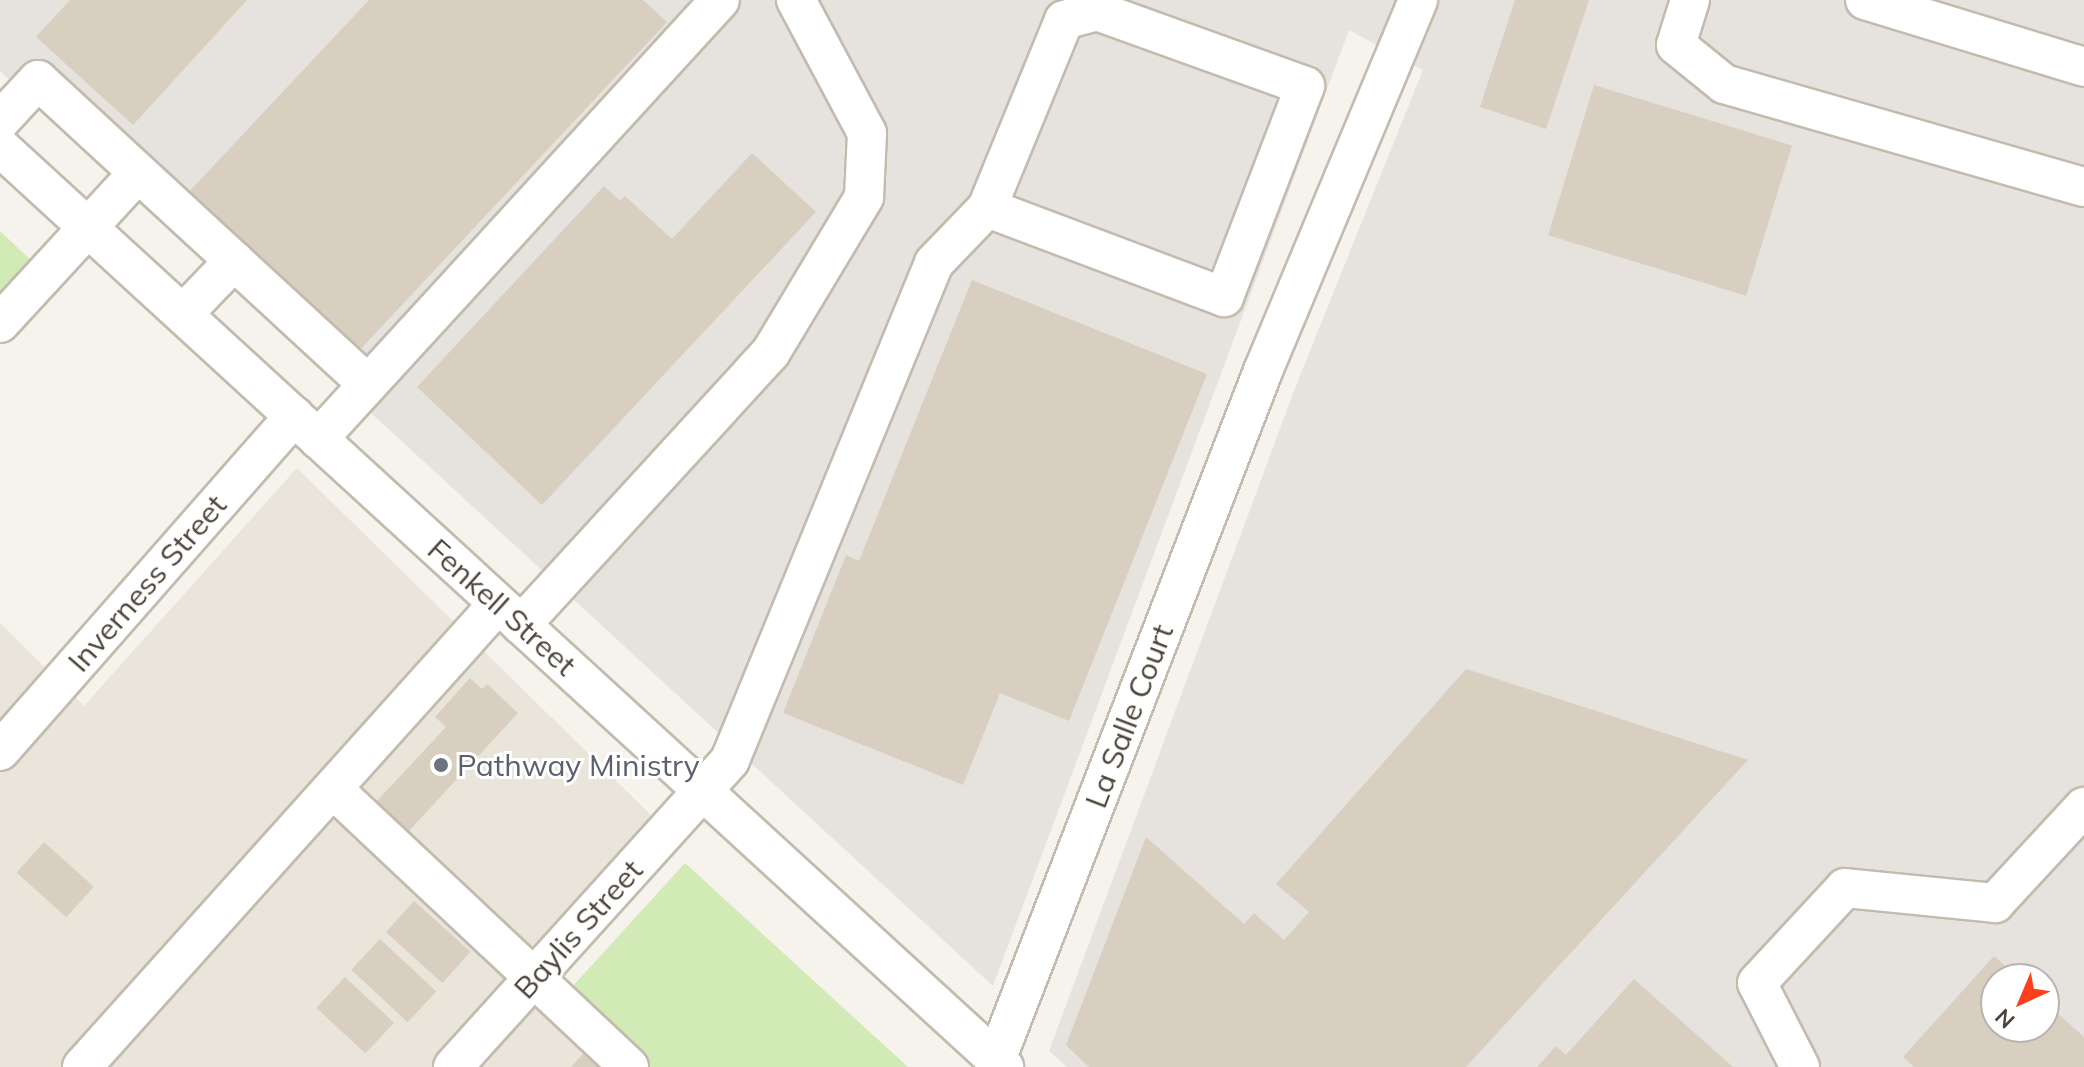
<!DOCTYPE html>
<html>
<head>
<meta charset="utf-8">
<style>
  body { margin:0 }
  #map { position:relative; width:2084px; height:1067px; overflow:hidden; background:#f6f3ec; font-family:Mulish,sans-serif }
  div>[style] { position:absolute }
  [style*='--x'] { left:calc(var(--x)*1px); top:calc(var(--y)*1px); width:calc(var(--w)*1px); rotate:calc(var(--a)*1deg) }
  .residential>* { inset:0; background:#eae5da }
  .industrial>* { inset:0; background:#e6e2dd }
  .green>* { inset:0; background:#d2eab5 }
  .building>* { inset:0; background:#d8cfc1; transform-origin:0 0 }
  .roads { filter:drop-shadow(2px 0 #c2bbae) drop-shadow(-2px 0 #c2bbae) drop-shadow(0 2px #c2bbae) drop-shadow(0 -2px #c2bbae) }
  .minor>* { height:38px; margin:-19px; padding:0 19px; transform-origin:19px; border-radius:19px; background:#fff }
  .dots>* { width:22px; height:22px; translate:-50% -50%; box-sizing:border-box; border:4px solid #fff; border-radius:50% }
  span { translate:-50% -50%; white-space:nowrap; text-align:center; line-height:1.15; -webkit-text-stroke:6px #fff; paint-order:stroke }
  .street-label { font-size:30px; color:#4b4439 }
  .worship-label { font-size:30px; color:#5b616d }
  .left { translate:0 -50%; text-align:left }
  .north { position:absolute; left:1980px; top:963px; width:80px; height:80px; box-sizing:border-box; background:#fff; border:2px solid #b7b4b0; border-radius:50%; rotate:224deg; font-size:22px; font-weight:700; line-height:32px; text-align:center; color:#4b4439 }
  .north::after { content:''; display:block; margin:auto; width:28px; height:36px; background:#fc3f1d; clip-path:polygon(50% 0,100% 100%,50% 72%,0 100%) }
</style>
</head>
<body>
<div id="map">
  <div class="residential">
    <div style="clip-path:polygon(297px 468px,653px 817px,526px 958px,640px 1067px,0 1067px,0 623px,84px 706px)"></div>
  </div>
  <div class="industrial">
    <div style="clip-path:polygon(evenodd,0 0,2084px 0,2084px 1067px,1067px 1067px,1049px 1051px,1297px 383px,1423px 70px,1349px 30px,993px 986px,0 71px,0 0,1996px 979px,2044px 979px,2044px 1027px,1996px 1027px,1996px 979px)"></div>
  </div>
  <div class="green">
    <div style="clip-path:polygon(0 231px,35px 264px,0 303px)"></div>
    <div style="clip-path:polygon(685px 863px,908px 1067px,640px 1067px,562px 998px)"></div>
  </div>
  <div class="building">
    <div style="clip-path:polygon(70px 0,247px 0,133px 125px,36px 37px)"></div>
    <div style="clip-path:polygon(369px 0,643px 0,667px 22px,356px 354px,186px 195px)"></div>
    <div style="clip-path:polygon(1515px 0,1589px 0,1546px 129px,1480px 107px)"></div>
    <div style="left:1594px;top:85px;width:207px;height:157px;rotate:17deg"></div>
    <div style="clip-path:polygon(752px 153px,816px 212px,542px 505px,417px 387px,604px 186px,620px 201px,625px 196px,672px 239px)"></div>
    <div style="clip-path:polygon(972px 280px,1207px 374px,1069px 721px,1000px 693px,963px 785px,783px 713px,846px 555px,859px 561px)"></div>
    <div style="clip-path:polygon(1466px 669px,1748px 760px,1466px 1067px,1089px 1067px,1066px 1045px,1146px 837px,1244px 924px,1254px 913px,1284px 940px,1309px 912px,1276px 884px)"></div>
    <div style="clip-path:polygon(470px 678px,482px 689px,487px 684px,518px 713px,408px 832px,376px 802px,446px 727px,435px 717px)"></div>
    <div style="left:44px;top:842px;width:67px;height:41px;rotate:42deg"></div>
    <div style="left:414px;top:901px;width:76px;height:42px;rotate:42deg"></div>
    <div style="left:380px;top:939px;width:77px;height:42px;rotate:43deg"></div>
    <div style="clip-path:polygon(1994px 956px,2020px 979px,1996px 979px,1996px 1027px,2044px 1027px,2044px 1001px,2084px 1037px,2084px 1067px,1914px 1067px,1903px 1057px)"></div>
    <div style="left:345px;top:977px;width:67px;height:42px;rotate:43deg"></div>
    <div style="clip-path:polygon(1634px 979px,1733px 1067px,1537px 1067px,1556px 1046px,1566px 1055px)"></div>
    <div style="clip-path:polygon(583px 1054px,598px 1067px,571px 1067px)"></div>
  </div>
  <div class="roads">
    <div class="minor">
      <div style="--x:1690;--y:0;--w:47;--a:107.3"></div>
      <div style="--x:1676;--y:45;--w:62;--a:39.1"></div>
      <div style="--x:1724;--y:84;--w:374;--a:16"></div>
      <div style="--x:1865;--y:0;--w:229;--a:17"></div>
      <div style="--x:0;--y:121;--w:56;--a:-47.2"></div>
      <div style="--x:38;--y:80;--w:448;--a:42.7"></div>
      <div style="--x:0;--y:147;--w:1362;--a:42.5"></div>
      <div style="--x:183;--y:314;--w:74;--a:-46.1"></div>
      <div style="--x:0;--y:323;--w:204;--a:-47.4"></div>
      <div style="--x:318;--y:439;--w:595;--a:-47.52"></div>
      <div style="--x:521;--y:625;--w:370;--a:-47.5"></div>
      <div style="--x:771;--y:352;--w:181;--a:-59"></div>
      <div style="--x:864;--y:197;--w:64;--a:-87.3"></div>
      <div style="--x:867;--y:133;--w:151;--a:-118.1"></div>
      <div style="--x:0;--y:751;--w:446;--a:-48.7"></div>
      <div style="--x:333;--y:789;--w:406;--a:43.2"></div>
      <div style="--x:996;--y:1060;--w:739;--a:-68.82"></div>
      <div style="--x:1263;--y:371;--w:402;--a:-67.3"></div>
      <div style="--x:82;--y:1067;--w:622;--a:-48.06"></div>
      <div style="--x:453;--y:1067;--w:413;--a:-47.9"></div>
      <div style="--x:730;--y:760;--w:537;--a:-67.68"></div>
      <div style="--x:934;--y:263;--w:76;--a:-46.1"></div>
      <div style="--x:987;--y:208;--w:203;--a:-67.7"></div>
      <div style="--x:1064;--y:20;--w:34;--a:-15"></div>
      <div style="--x:1097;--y:11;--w:221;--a:19.8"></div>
      <div style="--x:1305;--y:86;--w:226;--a:111"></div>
      <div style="--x:1224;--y:297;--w:253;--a:-159.4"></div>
      <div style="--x:1800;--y:1067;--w:94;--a:-117.1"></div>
      <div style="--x:1757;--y:983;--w:129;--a:-47.2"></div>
      <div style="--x:1845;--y:888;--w:151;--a:5.7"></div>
      <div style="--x:1995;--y:903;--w:131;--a:-47.2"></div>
    </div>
  </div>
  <div class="dots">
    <div style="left:441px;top:765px;background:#6b7280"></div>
  </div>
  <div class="street-label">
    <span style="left:147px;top:583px;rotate:-49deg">Inverness Street</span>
    <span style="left:502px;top:607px;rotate:42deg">Fenkell Street</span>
    <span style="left:1129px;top:716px;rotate:-69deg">La Salle Court</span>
    <span style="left:578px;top:929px;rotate:-48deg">Baylis Street</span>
  </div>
  <div class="worship-label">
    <span class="left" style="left:457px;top:765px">Pathway Ministry</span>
  </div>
  <div class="north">N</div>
</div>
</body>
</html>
